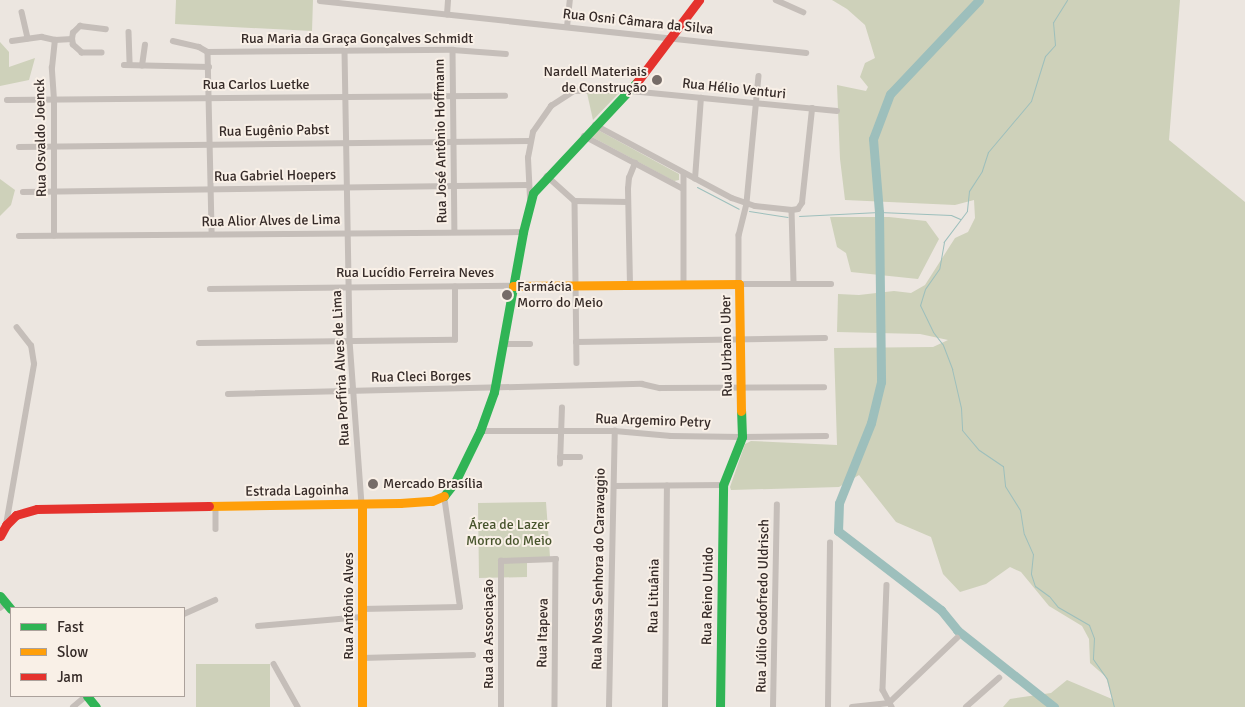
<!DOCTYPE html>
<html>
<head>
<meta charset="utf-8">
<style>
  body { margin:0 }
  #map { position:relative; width:1245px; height:707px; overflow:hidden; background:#ece6e0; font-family:Signika,sans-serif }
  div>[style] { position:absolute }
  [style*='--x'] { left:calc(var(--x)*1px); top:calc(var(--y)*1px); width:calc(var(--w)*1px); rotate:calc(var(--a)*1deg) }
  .green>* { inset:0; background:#ced1ba; transform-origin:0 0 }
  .stream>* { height:1px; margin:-0.5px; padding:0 0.5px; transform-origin:0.5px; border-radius:0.5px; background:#9dbfbc }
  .river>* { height:9px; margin:-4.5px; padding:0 4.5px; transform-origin:4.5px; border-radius:4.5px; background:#9dbfbc }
  .street>* { height:5.5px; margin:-2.75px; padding:0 2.75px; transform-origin:2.75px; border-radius:2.75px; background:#c5beb9 }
  .fast>* { height:9px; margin:-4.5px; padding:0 4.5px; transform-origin:4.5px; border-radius:4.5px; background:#30b455 }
  .slow>* { height:9px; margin:-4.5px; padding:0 4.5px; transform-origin:4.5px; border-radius:4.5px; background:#ff9f0a }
  .jam>* { height:9px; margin:-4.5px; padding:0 4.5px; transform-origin:4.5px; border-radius:4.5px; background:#e5322d }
  .dots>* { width:14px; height:14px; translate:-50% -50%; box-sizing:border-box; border:2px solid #f9f0e7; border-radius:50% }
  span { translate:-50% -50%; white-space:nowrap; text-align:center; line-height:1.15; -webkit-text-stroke:4px #f9f0e7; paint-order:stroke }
  .street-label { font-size:14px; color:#362b28 }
  .poi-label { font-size:14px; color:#362b28 }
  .right { translate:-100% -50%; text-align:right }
  .left { translate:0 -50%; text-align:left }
  .park-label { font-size:14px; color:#47542c }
  .legend { position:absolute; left:10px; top:607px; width:175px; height:90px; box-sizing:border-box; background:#f9f0e7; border:1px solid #aba19b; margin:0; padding:6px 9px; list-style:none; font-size:15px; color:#362b28 }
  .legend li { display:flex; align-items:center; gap:10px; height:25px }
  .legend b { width:25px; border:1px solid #aba19b }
</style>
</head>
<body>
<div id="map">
  <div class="green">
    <div style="clip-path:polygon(176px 0,313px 0,312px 31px,175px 24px)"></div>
    <div style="clip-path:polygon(832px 0,1180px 0,1169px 140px,1245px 202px,1245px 707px,1003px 707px,1010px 699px,1051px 693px,1067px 680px,1112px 699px,1106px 677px,1090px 663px,1089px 639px,1082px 626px,1049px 606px,1021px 572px,1010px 567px,986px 584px,960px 592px,943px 574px,931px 537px,896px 522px,859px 475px,839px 487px,731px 490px,730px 487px,745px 444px,751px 441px,837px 445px,834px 348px,933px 347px,948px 340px,920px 334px,837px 332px,838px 294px,859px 295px,894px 291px,911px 293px,925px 285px,955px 238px,968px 232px,975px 218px,974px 200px,955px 205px,845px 200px,840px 159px,837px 85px,866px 91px,868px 87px,860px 77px,865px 63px,875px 58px,865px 25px,847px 9px)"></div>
    <div style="clip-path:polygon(0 42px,9px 52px,9px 67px,35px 58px,29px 80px,0 86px)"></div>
    <div style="clip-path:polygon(587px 93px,619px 93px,593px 120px)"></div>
    <div style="clip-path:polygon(598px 130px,679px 174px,679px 180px,674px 181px,592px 137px,593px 133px)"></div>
    <div style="clip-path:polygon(0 179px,15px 190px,11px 205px,0 216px)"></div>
    <div style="clip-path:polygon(830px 217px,889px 217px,926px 221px,939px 239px,918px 279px,851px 272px,846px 253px,837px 247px)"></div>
    <div style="clip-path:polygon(546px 502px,550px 557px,527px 558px,527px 577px,479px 578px,478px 503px)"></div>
    <div style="left:270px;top:664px;width:43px;height:74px;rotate:90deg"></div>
  </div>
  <div class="stream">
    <div style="--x:1067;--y:0;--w:26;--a:122"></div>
    <div style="--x:1053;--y:22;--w:23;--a:85"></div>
    <div style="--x:1055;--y:45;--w:15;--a:132"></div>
    <div style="--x:1045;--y:56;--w:47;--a:107.3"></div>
    <div style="--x:1031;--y:101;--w:67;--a:130.1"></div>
    <div style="--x:988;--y:152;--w:20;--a:108"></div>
    <div style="--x:982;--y:171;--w:24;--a:123"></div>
    <div style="--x:969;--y:191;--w:20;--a:96"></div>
    <div style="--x:967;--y:211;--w:39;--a:127"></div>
    <div style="--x:944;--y:242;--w:27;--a:100"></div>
    <div style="--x:939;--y:269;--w:24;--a:125"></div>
    <div style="--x:925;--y:289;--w:17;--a:107"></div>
    <div style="--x:920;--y:305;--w:30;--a:64"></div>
    <div style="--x:933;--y:332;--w:16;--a:52"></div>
    <div style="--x:943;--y:345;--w:26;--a:69"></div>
    <div style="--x:952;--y:369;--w:40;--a:77"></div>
    <div style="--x:961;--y:408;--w:22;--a:87"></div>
    <div style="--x:962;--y:430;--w:26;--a:50"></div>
    <div style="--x:979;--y:450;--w:29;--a:34"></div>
    <div style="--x:1003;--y:466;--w:20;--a:84"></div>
    <div style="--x:1005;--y:486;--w:28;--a:58"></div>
    <div style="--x:1020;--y:510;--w:24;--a:81"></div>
    <div style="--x:1024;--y:534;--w:22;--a:66"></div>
    <div style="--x:1033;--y:554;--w:20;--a:96"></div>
    <div style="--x:1031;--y:574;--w:13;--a:72"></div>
    <div style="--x:1035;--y:586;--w:17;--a:36"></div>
    <div style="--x:1049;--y:596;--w:14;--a:51"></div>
    <div style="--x:1058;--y:607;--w:36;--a:30"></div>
    <div style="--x:1089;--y:625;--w:14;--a:69"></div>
    <div style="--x:1094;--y:638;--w:21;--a:93"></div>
    <div style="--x:1093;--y:659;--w:24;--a:55"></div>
    <div style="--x:1107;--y:679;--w:29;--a:76"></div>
    <div style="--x:697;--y:187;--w:47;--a:27.6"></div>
    <div style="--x:749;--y:211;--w:39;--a:9"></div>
    <div style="--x:799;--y:216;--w:80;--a:-2.9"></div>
    <div style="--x:879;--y:212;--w:72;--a:2.4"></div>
    <div style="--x:951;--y:215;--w:10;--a:24"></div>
  </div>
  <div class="river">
    <div style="--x:979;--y:0;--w:129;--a:133.4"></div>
    <div style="--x:890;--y:94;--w:48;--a:110.7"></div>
    <div style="--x:873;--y:139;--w:73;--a:85.3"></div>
    <div style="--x:879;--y:212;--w:170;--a:89.3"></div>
    <div style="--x:881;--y:382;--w:42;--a:103.7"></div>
    <div style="--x:871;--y:423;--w:86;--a:111.8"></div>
    <div style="--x:839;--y:503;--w:28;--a:92"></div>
    <div style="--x:838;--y:531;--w:130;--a:37.5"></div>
    <div style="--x:941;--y:610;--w:26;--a:51"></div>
    <div style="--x:957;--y:630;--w:124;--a:38.4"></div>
  </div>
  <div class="street">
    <div style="--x:776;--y:0;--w:30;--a:24"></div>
    <div style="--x:320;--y:1;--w:489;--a:6.1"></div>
    <div style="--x:22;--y:12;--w:27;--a:77"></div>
    <div style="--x:447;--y:15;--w:15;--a:-86"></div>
    <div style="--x:567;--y:27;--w:27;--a:-84"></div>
    <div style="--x:129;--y:32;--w:33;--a:88"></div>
    <div style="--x:12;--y:41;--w:30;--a:-8"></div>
    <div style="--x:42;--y:37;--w:13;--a:13"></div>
    <div style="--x:55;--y:40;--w:17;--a:-3"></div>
    <div style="--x:173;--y:41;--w:27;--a:13"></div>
    <div style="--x:199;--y:47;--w:10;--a:29"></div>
    <div style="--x:453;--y:50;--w:182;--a:89.4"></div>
    <div style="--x:345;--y:51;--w:290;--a:89"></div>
    <div style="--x:350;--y:341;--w:163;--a:85.8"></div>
    <div style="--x:208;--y:52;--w:245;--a:-0.5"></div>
    <div style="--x:453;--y:50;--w:53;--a:4.3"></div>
    <div style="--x:208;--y:52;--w:182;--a:88.7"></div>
    <div style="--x:102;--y:53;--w:20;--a:180"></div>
    <div style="--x:82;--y:53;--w:12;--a:-138"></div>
    <div style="--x:73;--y:45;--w:6;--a:-99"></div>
    <div style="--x:72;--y:39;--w:6;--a:-81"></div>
    <div style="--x:73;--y:33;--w:10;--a:-45"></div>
    <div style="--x:80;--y:26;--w:26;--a:7"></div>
    <div style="--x:124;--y:65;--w:85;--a:1.3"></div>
    <div style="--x:142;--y:66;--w:21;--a:-82"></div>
    <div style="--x:759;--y:76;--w:129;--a:95.4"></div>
    <div style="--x:747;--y:204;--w:32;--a:104"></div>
    <div style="--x:739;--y:235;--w:49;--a:90"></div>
    <div style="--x:739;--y:284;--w:92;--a:0"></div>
    <div style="--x:7;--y:100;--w:498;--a:-0.5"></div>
    <div style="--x:595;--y:125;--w:155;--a:28.1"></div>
    <div style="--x:732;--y:198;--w:24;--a:19"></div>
    <div style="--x:755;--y:206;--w:37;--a:6"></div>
    <div style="--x:792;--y:210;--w:6;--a:-9"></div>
    <div style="--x:798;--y:209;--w:7;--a:-56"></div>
    <div style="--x:802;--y:203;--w:95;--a:-83.9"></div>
    <div style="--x:584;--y:136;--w:111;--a:28"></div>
    <div style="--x:19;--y:147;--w:511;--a:-0.67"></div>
    <div style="--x:684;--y:173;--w:111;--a:90"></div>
    <div style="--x:547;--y:176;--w:38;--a:42"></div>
    <div style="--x:575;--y:201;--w:53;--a:1.1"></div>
    <div style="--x:695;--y:179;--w:81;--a:-85.8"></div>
    <div style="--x:23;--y:192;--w:506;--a:-0.79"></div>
    <div style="--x:530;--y:198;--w:40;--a:-92.9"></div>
    <div style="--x:528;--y:158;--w:26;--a:-79"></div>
    <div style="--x:533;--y:132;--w:32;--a:-55"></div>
    <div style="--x:551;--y:106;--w:27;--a:-33"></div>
    <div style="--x:574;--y:91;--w:46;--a:-1.2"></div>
    <div style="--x:620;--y:90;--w:218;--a:5.5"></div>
    <div style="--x:575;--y:201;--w:162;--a:89.3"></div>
    <div style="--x:792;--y:210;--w:73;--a:88.4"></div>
    <div style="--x:19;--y:236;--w:504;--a:-0.45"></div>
    <div style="--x:54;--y:236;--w:136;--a:-90"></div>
    <div style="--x:54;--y:100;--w:32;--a:-94"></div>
    <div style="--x:52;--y:68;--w:28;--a:-84"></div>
    <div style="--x:630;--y:285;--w:96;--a:-91.2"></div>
    <div style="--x:628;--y:189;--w:11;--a:-85"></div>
    <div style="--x:629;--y:178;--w:16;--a:-68"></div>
    <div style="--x:210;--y:289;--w:303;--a:-0.6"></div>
    <div style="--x:576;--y:342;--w:249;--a:-0.9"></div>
    <div style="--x:199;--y:343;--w:256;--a:-0.7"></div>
    <div style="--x:455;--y:340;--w:53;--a:-90"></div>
    <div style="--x:503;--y:344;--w:27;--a:0"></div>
    <div style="--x:228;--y:394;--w:414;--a:-1.4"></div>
    <div style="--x:642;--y:384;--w:18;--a:13"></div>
    <div style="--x:660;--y:388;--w:164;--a:-0.3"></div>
    <div style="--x:480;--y:431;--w:135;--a:0"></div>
    <div style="--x:615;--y:431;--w:56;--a:5.1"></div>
    <div style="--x:671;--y:436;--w:71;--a:0.8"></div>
    <div style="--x:742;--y:437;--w:84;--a:-0.7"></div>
    <div style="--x:560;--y:457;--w:20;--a:0"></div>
    <div style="--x:560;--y:464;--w:56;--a:-88"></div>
    <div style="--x:614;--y:486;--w:109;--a:-0.5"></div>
    <div style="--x:216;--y:506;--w:23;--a:90"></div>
    <div style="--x:6;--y:525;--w:163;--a:-80.1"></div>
    <div style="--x:34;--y:364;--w:18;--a:-99"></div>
    <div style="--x:31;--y:346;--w:23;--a:-128"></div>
    <div style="--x:887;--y:585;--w:105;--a:92.2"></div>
    <div style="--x:883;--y:690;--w:19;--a:62"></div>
    <div style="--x:0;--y:608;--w:8;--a:-40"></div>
    <div style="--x:362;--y:609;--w:98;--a:-1.2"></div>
    <div style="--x:460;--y:607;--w:112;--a:-98.2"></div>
    <div style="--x:184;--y:614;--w:34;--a:-24"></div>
    <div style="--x:258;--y:626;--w:104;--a:-4.9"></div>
    <div style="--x:362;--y:658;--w:111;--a:-1.5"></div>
    <div style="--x:274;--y:664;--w:49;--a:60.8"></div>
    <div style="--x:889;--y:703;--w:94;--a:-43.7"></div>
    <div style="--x:73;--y:707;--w:17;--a:-40"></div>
    <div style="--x:501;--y:707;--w:146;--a:-90"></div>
    <div style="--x:501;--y:561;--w:55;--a:-2.1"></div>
    <div style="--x:556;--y:559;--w:148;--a:90.4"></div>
    <div style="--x:609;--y:707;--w:276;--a:-88.8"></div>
    <div style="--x:665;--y:707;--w:221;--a:-89.5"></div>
    <div style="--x:773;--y:707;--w:202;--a:-88.9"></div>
    <div style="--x:828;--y:707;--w:164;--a:-89.3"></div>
    <div style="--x:852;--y:707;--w:37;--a:-6"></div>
    <div style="--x:966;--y:707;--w:44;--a:-41.3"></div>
  </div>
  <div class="fast">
    <div style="--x:444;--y:496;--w:18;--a:-52"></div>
    <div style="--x:455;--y:482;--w:57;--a:-63.9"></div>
    <div style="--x:480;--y:431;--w:41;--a:-70.3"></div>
    <div style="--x:494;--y:392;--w:163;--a:-79.7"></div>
    <div style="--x:523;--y:232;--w:40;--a:-75.6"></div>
    <div style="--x:533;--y:193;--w:152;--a:-46.9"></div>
    <div style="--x:0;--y:596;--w:17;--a:50"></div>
    <div style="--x:87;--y:696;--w:14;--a:51"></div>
    <div style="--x:720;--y:707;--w:222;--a:-89.2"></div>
    <div style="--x:723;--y:485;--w:52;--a:-68.4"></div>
    <div style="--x:742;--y:437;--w:26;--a:-92"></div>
  </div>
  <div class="slow">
    <div style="--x:513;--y:286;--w:226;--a:-0.5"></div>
    <div style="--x:739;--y:284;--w:127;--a:89.1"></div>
    <div style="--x:362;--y:504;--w:203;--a:90"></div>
    <div style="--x:209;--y:506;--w:191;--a:-0.9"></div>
    <div style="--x:400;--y:503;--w:32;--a:-4"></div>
    <div style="--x:432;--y:501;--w:13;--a:-23"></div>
  </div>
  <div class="jam">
    <div style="--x:637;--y:82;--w:103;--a:-52.9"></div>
    <div style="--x:0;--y:536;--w:13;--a:-61"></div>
    <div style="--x:6;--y:525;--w:14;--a:-45"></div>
    <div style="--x:16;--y:515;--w:22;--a:-16"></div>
    <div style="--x:37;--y:509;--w:172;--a:-1"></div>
  </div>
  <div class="dots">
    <div style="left:657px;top:80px;background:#766c68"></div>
    <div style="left:507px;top:295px;background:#766c68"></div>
    <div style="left:373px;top:484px;background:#766c68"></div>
  </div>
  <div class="street-label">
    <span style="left:638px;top:22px;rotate:6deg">Rua Osni Câmara da Silva</span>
    <span style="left:357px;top:39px">Rua Maria da Graça Gonçalves Schmidt</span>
    <span style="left:256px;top:85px">Rua Carlos Luetke</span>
    <span style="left:734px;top:89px;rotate:6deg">Rua Hélio Venturi</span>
    <span style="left:274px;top:131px;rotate:-1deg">Rua Eugênio Pabst</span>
    <span style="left:41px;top:138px;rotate:-91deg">Rua Osvaldo Joenck</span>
    <span style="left:441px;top:141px;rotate:-91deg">Rua José Antônio Hoffmann</span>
    <span style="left:275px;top:176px;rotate:-1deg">Rua Gabriel Hoepers</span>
    <span style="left:271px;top:221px;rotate:-1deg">Rua Alior Alves de Lima</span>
    <span style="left:415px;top:273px">Rua Lucídio Ferreira Neves</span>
    <span style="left:727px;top:346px;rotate:-91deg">Rua Urbano Uber</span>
    <span style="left:341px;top:368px;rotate:-93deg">Rua Porfíria Alves de Lima</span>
    <span style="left:421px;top:377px;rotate:-1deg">Rua Cleci Borges</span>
    <span style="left:653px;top:421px;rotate:2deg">Rua Argemiro Petry</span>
    <span style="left:297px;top:491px;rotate:-1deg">Estrada Lagoinha</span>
    <span style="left:599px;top:569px;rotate:-89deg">Rua Nossa Senhora do Caravaggio</span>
    <span style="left:654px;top:596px;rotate:-89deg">Rua Lituânia</span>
    <span style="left:708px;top:596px;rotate:-89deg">Rua Reino Unido</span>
    <span style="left:349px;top:606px;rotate:-90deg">Rua Antônio Alves</span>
    <span style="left:763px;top:606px;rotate:-89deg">Rua Júlio Godofredo Uldrisch</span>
    <span style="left:543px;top:633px;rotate:-89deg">Rua Itapeva</span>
    <span style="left:489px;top:634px;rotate:-90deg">Rua da Associação</span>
  </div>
  <div class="poi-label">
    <span class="right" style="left:647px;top:80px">Nardell Materiais<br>de Construção</span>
    <span class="left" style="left:517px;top:295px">Farmácia<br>Morro do Meio</span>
    <span class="left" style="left:383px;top:484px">Mercado Brasília</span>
  </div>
  <div class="park-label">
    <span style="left:509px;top:533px">Área de Lazer<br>Morro do Meio</span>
  </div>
  <ul class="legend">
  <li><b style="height:6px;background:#30b455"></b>Fast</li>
  <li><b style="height:6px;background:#ff9f0a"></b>Slow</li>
  <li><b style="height:6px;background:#e5322d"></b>Jam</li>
  </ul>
</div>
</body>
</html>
